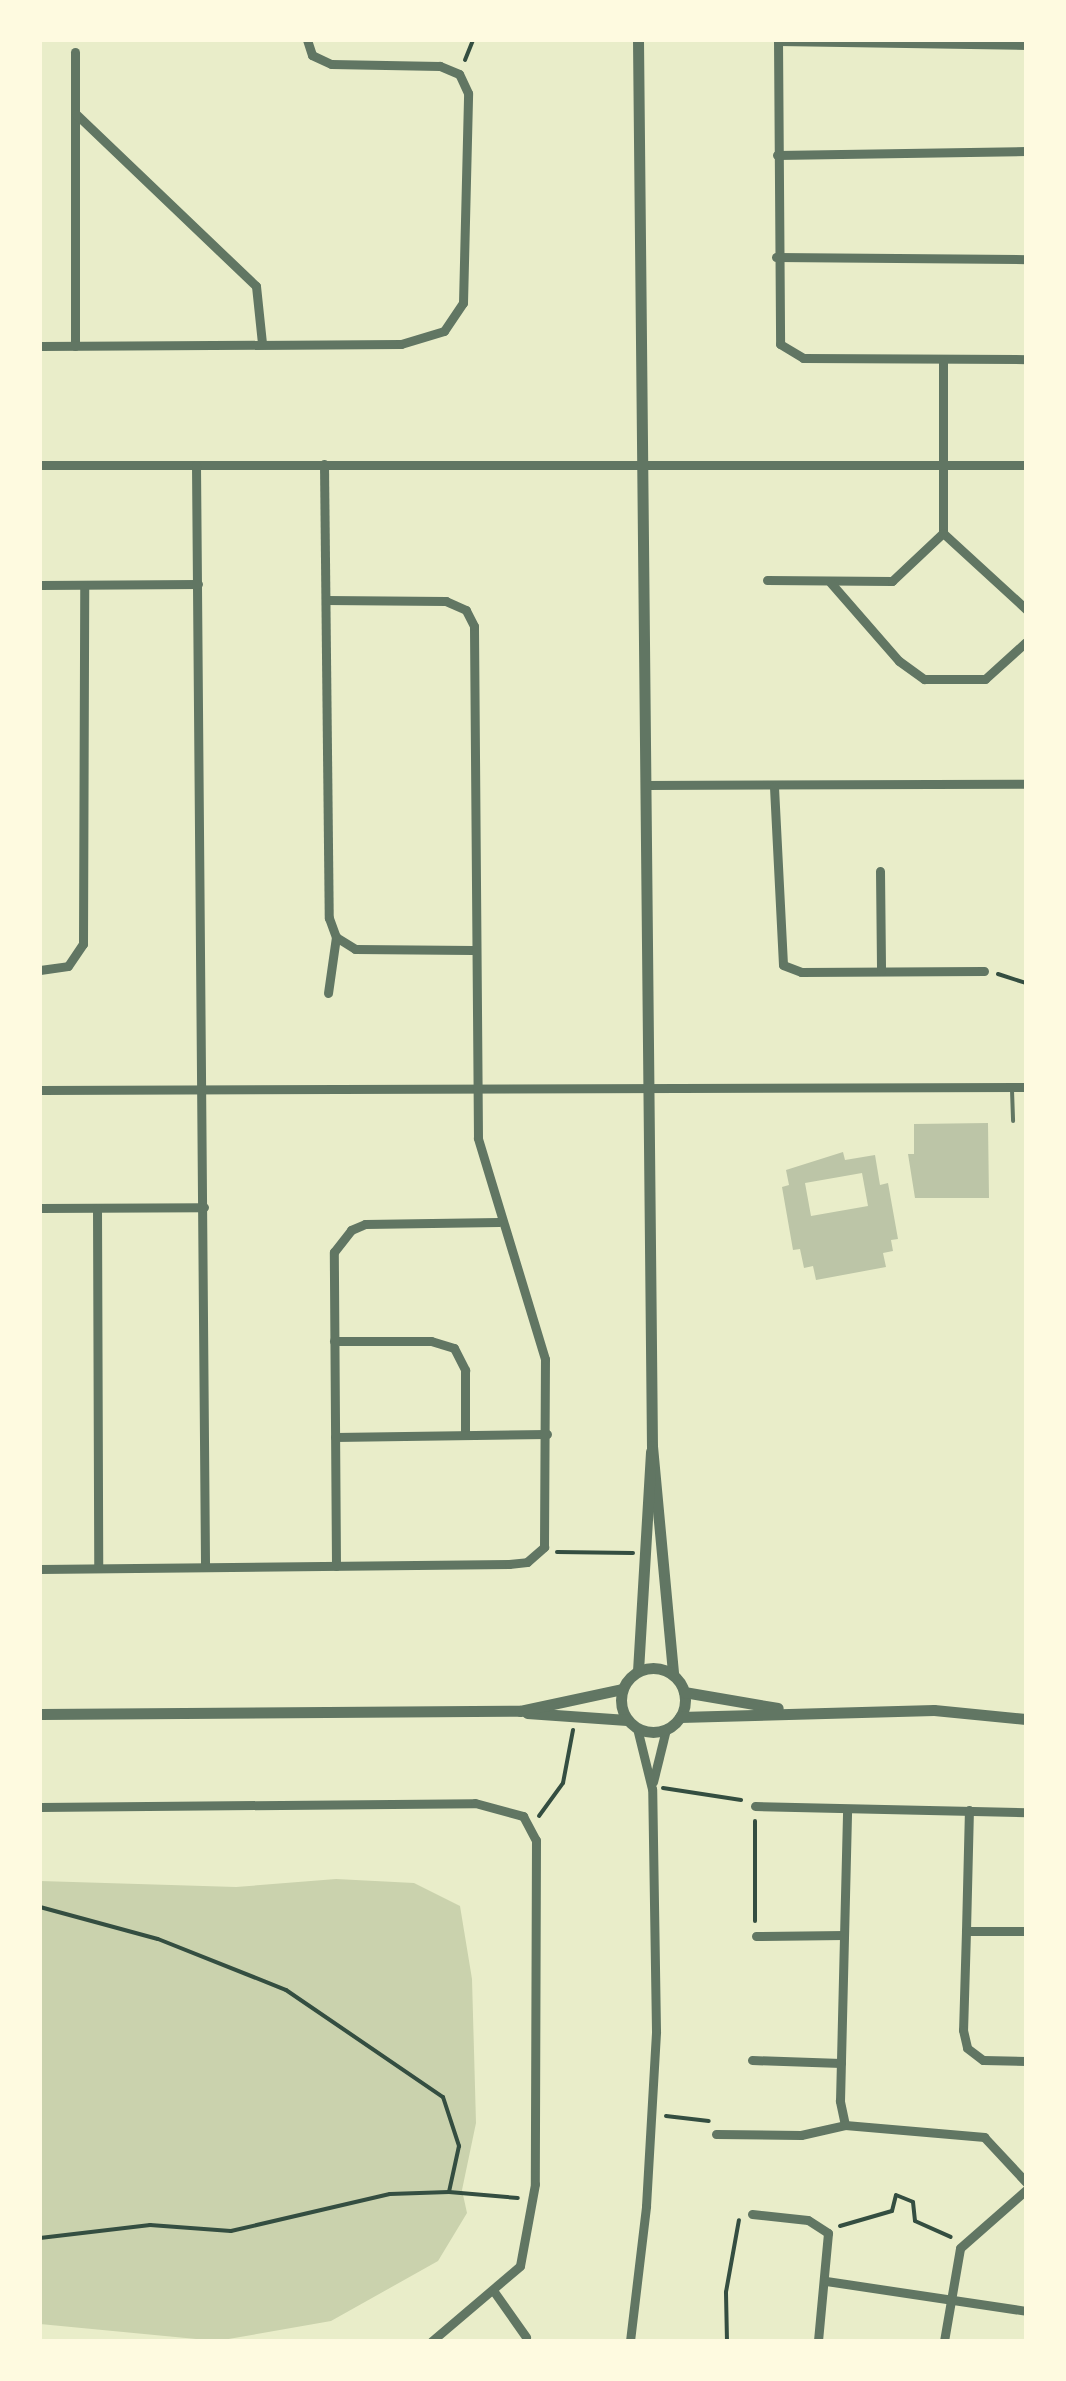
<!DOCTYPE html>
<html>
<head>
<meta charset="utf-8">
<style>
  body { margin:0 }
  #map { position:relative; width:1066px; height:2381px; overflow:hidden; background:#e9edc9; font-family:"Open Sans",sans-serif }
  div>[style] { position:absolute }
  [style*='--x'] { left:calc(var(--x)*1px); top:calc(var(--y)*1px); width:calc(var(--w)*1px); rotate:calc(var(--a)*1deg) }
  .green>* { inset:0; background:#cad2ad }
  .building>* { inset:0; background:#bcc5a7 }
  .path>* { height:4px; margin:-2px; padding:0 2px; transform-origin:2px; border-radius:2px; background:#344e41 }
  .service>* { height:4px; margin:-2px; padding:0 2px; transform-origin:2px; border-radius:2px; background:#617663 }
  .minor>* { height:9px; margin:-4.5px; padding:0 4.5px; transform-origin:4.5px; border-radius:4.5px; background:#617663 }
  .tertiary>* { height:11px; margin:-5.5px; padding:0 5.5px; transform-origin:5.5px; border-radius:5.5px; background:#617663 }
  .tertiary>.ring { margin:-5.5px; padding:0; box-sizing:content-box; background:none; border:11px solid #617663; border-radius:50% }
  span { translate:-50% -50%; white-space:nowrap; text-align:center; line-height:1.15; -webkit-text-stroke:8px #fefae0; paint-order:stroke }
  .frame { position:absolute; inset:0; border:42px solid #fefae0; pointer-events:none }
</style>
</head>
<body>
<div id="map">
  <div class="green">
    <div style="clip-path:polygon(336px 1879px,414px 1883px,460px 1906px,472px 1979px,476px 2123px,462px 2190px,467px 2213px,438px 2261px,331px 2321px,217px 2341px,40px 2324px,40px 1881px,236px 1887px)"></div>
  </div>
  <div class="building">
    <div style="clip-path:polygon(988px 1123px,989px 1198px,915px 1198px,908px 1154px,914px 1154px,914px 1124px)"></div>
    <div style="clip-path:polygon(evenodd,843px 1152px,845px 1160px,875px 1155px,880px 1185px,888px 1183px,898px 1239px,891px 1240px,893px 1251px,883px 1253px,886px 1267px,816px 1280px,813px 1266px,804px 1268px,800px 1249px,793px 1250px,782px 1187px,789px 1185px,786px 1170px,843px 1152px,862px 1173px,868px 1206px,811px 1216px,805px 1183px,862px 1173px)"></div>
  </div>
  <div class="path">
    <div style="--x:465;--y:60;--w:22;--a:-68"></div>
    <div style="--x:998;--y:974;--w:29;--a:18"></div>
    <div style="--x:557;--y:1552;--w:76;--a:0.8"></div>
    <div style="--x:663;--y:1788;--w:79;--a:8.7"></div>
    <div style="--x:539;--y:1816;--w:41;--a:-54"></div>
    <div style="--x:563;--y:1783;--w:54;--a:-79.3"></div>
    <div style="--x:40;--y:1907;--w:122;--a:15.2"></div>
    <div style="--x:158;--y:1939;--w:138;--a:21.7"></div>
    <div style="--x:286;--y:1990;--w:190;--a:34.3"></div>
    <div style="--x:443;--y:2097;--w:52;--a:71.9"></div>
    <div style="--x:459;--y:2146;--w:47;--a:102.3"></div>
    <div style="--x:449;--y:2192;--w:69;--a:5"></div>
    <div style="--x:755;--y:1921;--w:100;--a:-90"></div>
    <div style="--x:666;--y:2116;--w:43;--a:6.6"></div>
    <div style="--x:840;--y:2226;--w:54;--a:-16.1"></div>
    <div style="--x:892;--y:2211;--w:16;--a:-76"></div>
    <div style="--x:896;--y:2195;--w:18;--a:22"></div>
    <div style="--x:913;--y:2202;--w:19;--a:84"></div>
    <div style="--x:915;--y:2221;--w:39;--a:24"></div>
    <div style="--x:40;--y:2238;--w:111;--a:-6.7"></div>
    <div style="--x:150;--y:2225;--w:81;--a:4.2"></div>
    <div style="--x:231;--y:2231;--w:163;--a:-13.1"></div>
    <div style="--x:390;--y:2194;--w:59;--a:-1.9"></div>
    <div style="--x:727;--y:2341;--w:49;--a:-91.2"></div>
    <div style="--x:726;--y:2292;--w:73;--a:-79.8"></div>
  </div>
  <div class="service">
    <div style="--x:1012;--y:1090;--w:31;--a:88"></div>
  </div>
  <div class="minor">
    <div style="--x:778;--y:40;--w:304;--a:89.6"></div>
    <div style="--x:780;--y:344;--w:27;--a:31"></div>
    <div style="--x:803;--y:358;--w:223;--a:0.3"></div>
    <div style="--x:778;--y:41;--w:248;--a:0.9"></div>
    <div style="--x:75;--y:52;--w:294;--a:90"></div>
    <div style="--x:76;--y:114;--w:249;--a:43.7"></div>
    <div style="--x:256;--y:286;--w:57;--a:84"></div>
    <div style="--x:777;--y:155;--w:249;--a:-0.9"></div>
    <div style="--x:776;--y:257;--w:250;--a:0.5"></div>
    <div style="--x:40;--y:346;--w:361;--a:-0.3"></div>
    <div style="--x:401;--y:344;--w:45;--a:-16.8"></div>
    <div style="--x:444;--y:331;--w:34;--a:-56"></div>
    <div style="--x:463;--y:303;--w:210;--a:-88.6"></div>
    <div style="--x:468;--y:93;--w:21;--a:-115"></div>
    <div style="--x:459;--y:74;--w:21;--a:-157"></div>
    <div style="--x:440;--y:66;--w:109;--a:-178.9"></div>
    <div style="--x:331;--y:64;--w:21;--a:-155"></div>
    <div style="--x:312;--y:55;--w:16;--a:-108"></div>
    <div style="--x:943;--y:360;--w:173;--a:90"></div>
    <div style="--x:943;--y:533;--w:113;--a:42.5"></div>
    <div style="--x:324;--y:464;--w:454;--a:89.4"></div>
    <div style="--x:329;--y:918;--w:20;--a:70"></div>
    <div style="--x:336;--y:937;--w:22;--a:32"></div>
    <div style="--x:355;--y:949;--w:118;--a:0.5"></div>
    <div style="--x:40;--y:465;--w:986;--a:0"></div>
    <div style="--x:196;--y:465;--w:1102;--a:89.53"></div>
    <div style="--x:767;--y:580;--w:125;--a:0.5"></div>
    <div style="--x:892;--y:581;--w:70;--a:-43.3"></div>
    <div style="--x:830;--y:582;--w:105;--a:48.9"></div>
    <div style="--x:899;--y:661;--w:31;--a:36"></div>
    <div style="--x:924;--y:679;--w:61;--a:0"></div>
    <div style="--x:985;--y:679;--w:55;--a:-42.1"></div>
    <div style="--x:40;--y:585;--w:158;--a:-0.4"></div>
    <div style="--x:645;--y:785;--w:381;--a:-0.2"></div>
    <div style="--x:774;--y:787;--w:178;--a:87.1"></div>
    <div style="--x:783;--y:965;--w:19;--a:21"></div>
    <div style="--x:801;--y:972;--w:183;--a:-0.3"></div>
    <div style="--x:880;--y:871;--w:100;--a:89.4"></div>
    <div style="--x:40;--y:970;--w:28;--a:-8"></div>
    <div style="--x:68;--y:966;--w:27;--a:-56"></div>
    <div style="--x:83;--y:944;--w:358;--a:-89.8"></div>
    <div style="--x:328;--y:993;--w:57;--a:-81.9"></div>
    <div style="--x:40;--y:1090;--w:986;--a:-0.17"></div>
    <div style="--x:40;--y:1208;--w:164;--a:-0.3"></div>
    <div style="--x:97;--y:1208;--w:360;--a:89.8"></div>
    <div style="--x:334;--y:1341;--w:97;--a:0"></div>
    <div style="--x:431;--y:1341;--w:24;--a:17"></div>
    <div style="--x:454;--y:1348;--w:25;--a:63"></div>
    <div style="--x:465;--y:1370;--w:65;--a:90"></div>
    <div style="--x:335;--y:1437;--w:212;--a:-0.8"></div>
    <div style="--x:336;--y:1566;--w:314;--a:-90.4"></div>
    <div style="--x:334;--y:1252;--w:28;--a:-52"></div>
    <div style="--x:351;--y:1230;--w:15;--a:-23"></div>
    <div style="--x:365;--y:1224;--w:134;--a:-0.9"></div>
    <div style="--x:40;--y:1569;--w:469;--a:-0.6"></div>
    <div style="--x:509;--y:1564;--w:18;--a:-6"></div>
    <div style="--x:527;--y:1562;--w:23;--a:-41"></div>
    <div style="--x:544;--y:1547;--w:188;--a:-89.7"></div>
    <div style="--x:545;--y:1359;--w:231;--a:-106.9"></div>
    <div style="--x:478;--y:1138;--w:512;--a:-90.45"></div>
    <div style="--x:474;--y:626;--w:18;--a:-117"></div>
    <div style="--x:466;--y:610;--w:22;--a:-156"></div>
    <div style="--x:446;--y:601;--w:120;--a:-179.5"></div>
    <div style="--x:653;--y:1782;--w:55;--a:-76.2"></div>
    <div style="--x:755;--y:1806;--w:271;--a:1.3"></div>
    <div style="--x:40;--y:1807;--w:435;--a:-0.5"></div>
    <div style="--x:475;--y:1803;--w:50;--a:15.2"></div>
    <div style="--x:523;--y:1816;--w:27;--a:62"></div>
    <div style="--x:536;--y:1840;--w:344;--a:90.2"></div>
    <div style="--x:535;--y:2184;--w:83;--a:100.4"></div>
    <div style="--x:520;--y:2266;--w:116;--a:139.6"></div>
    <div style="--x:966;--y:1931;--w:121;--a:-88.6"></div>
    <div style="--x:1026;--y:1931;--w:60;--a:180"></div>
    <div style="--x:966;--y:1931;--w:99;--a:91.7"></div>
    <div style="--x:963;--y:2030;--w:18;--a:77"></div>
    <div style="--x:967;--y:2048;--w:20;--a:37"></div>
    <div style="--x:983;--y:2060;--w:43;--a:1.3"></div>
    <div style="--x:756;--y:1936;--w:88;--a:-0.7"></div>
    <div style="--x:752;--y:2060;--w:89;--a:1.9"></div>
    <div style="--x:845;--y:2125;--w:25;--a:-102"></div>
    <div style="--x:840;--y:2101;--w:292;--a:-88.6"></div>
    <div style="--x:845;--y:2125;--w:140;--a:4.9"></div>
    <div style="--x:984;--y:2137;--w:62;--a:47"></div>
    <div style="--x:716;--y:2134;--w:85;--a:0.7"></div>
    <div style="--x:801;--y:2135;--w:45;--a:-12.8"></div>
    <div style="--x:752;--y:2214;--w:56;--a:6.1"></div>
    <div style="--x:808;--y:2220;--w:24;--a:33"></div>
    <div style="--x:828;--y:2233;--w:108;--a:95.3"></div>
    <div style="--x:826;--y:2281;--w:202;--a:8.5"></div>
    <div style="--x:495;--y:2293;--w:54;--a:54.8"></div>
    <div style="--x:630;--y:2341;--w:136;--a:-83.2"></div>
    <div style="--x:646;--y:2206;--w:175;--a:-86.7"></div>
    <div style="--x:656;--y:2031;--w:242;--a:-90.9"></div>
    <div style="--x:652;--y:1789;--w:63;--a:-103.8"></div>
    <div style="--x:944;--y:2341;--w:94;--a:-80.2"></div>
    <div style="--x:960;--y:2248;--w:88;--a:-41.3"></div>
  </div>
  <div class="tertiary">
    <div style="--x:638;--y:40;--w:1406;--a:89.43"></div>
    <div style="--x:652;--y:1446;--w:229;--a:84.7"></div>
    <div class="ring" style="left:621px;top:1668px;width:53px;height:53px"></div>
    <div style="--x:638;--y:1671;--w:220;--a:-86.6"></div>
    <div style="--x:684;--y:1692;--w:95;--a:9.7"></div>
    <div style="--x:527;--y:1713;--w:100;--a:4"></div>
    <div style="--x:40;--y:1714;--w:480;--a:-0.4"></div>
    <div style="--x:520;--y:1711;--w:104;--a:-12.2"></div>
    <div style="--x:680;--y:1717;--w:254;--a:-1.6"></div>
    <div style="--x:934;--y:1710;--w:92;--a:5.6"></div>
  </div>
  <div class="frame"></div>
</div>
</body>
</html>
